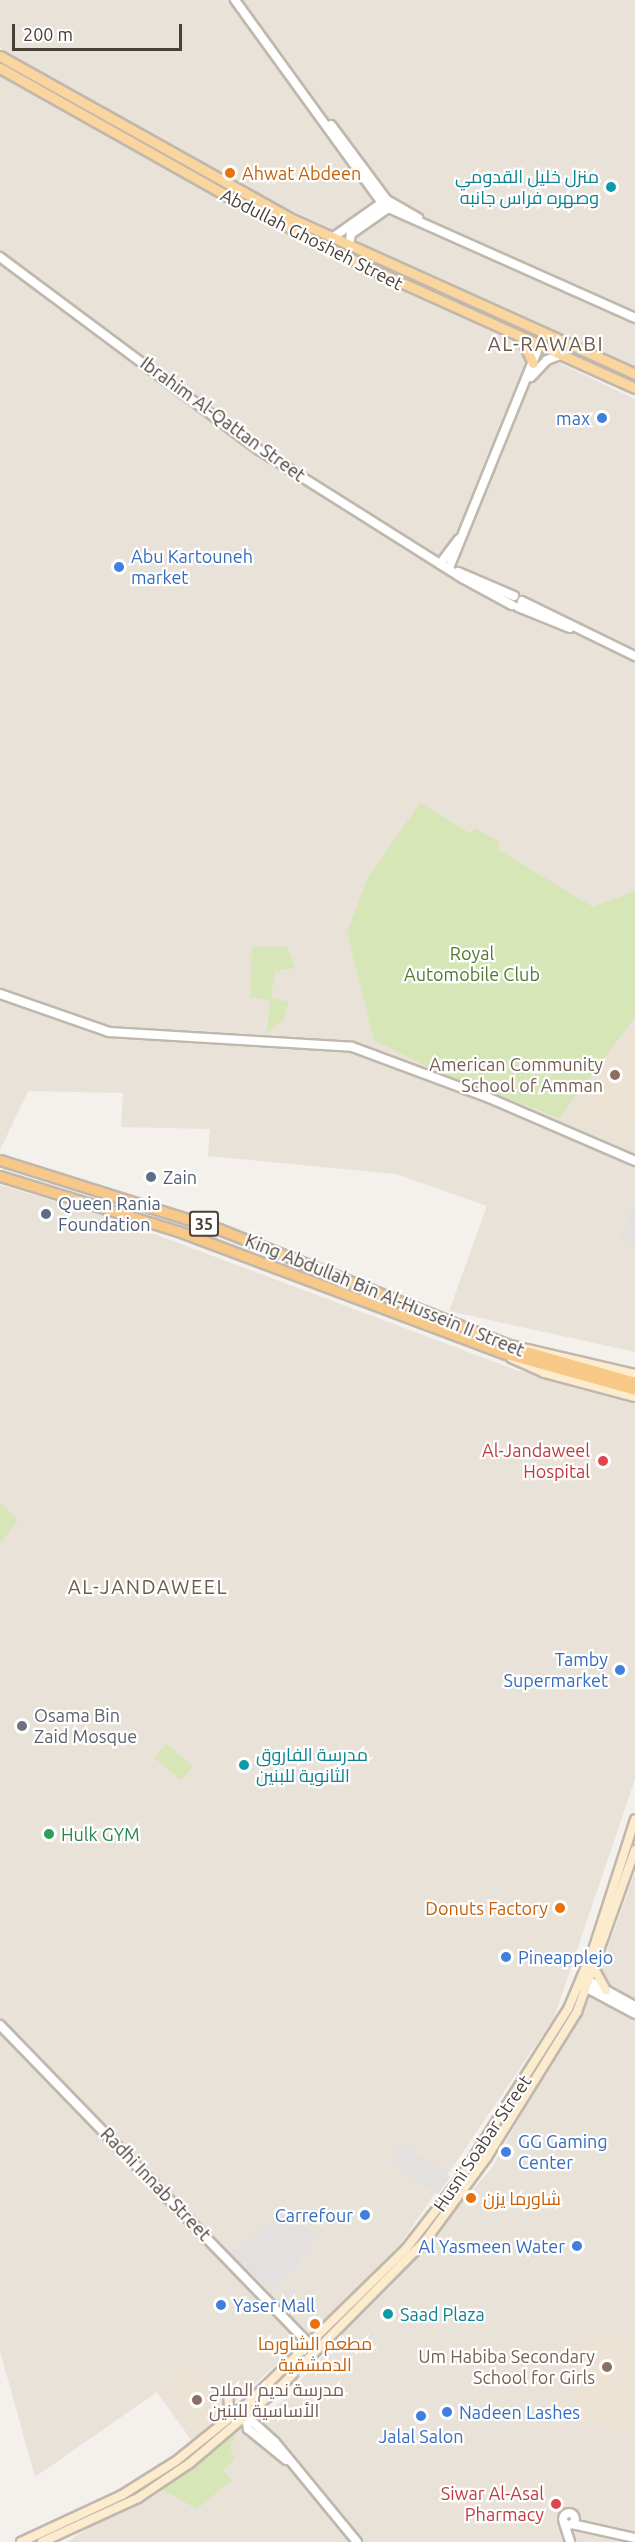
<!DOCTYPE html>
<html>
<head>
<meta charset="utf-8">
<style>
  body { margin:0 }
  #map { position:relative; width:635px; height:2542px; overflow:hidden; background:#f4f0eb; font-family:Ubuntu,Cairo,sans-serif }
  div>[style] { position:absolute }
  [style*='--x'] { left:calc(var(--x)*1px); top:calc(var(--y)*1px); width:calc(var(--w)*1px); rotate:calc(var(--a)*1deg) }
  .residential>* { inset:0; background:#e8e2d9 }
  .education>* { inset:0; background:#ede3d5 }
  .green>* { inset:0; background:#d6e6b6; transform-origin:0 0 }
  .parking>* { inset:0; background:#e3e1df; transform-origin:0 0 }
  .roads { filter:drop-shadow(2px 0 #c0b7ad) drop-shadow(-2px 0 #c0b7ad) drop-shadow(0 2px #c0b7ad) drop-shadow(0 -2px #c0b7ad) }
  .tertiary>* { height:8px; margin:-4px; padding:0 4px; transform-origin:4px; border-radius:4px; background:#fff }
  .tertiary>.ring { margin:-4px; padding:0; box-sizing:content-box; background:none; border:8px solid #fff; border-radius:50% }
  .secondary>* { height:8px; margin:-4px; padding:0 4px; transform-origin:4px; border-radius:4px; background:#fcebcd }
  .primary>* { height:9px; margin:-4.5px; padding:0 4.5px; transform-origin:4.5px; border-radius:4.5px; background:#fad59e }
  .trunk>* { height:9px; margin:-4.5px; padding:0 4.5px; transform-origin:4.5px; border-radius:4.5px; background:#f8c888 }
  .dots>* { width:16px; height:16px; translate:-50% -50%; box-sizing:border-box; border:3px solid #fff; border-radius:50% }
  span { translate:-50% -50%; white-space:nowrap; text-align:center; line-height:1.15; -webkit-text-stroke:4.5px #fff; paint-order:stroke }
  .shield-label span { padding:2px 4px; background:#fff; border:2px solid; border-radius:4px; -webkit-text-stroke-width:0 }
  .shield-label { font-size:16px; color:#484039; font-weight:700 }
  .food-label { font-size:18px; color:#c56008 }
  .left { translate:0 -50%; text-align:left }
  .right { translate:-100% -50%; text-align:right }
  .culture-label { font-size:18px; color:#0d838f }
  .street-label { font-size:18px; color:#484039 }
  .shop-label { font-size:18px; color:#366cbe }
  .park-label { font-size:18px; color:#53782e }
  .education-label { font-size:18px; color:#785e54 }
  .service-label { font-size:18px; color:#4e5e75 }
  .health-label { font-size:18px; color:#be3a42 }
  .worship-label { font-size:18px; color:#5b616d }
  .leisure-label { font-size:18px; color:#27864d }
  .neighbourhood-label { font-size:20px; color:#6b5d50; letter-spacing:1.5px }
  .scale { position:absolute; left:12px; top:24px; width:170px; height:27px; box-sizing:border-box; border:3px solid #484039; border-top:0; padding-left:8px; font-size:18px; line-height:21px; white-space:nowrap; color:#484039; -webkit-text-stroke:4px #fff; paint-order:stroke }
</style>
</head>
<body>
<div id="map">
  <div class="residential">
    <div style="clip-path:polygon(0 0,635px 0,635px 368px,256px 194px,0 48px)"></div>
    <div style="clip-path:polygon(0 76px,254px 219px,635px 399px,635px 1352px,449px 1311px,487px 1206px,396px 1174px,208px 1156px,210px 1129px,121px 1127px,123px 1093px,28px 1091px,0 1150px)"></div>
    <div style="clip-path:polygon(0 1185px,109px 1217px,516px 1370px,635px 1398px,635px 1779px,554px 2018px,387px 2264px,192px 2441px,157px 2392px,35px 2477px,0 2351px)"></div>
    <div style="clip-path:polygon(635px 1872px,635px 2542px,67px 2542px,280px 2403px,491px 2169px,596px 1981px)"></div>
  </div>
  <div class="education">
    <div style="clip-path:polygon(627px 1029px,635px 1032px,635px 1125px,627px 1143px,566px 1118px)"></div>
    <div style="clip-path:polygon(581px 2337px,635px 2338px,631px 2434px,575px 2420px)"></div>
    <div style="clip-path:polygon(192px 2363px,226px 2405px,220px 2418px,197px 2434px,159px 2385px)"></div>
  </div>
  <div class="green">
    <div style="clip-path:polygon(420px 803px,471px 834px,474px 828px,500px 842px,497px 849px,593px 907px,635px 891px,635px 1017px,559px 1118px,432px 1069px,374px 1040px,347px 932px,367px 879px)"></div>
    <div style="clip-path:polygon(252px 947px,287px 947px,295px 968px,275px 971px,271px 997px,289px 1002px,284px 1019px,267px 1033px,270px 1000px,250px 997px)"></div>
    <div style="clip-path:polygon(0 1503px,18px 1520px,0 1543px)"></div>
    <div style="left:166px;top:1744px;width:35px;height:18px;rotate:40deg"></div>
    <div style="clip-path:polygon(237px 2433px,230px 2448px,235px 2459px,223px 2470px,232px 2480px,197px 2509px,161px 2489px)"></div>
  </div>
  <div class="parking">
    <div style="clip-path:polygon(633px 1207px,635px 1208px,635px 1244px,619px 1238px)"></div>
    <div style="left:402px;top:2143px;width:59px;height:22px;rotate:35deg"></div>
    <div style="clip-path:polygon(287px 2211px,316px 2236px,295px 2269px,272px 2291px,230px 2253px)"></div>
  </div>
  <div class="roads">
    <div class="tertiary">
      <div style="--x:235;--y:0;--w:254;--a:54.1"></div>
      <div style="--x:384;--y:206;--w:275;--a:24"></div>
      <div style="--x:331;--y:125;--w:94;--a:53.3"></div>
      <div style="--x:387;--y:200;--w:36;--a:30"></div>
      <div style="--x:332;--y:238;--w:62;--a:-35.2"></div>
      <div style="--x:349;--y:246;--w:12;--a:-81"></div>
      <div style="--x:351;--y:234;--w:49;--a:-35"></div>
      <div style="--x:0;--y:257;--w:323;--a:36.7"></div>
      <div style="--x:259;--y:450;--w:240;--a:32.2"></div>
      <div style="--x:462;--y:578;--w:57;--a:28.4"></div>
      <div style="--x:531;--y:377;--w:23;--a:-47"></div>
      <div style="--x:547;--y:360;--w:14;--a:-21"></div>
      <div style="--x:440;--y:564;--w:31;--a:-53"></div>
      <div style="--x:449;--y:568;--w:253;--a:-67.9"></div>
      <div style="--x:458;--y:572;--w:61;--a:23.2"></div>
      <div style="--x:522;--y:601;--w:126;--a:26"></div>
      <div style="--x:518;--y:607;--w:56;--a:22"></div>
      <div style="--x:0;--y:994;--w:115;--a:19.2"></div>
      <div style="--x:109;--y:1032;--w:243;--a:3.5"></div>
      <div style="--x:352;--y:1047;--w:146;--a:20.4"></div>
      <div style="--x:489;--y:1098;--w:159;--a:23.3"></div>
      <div style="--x:584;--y:1978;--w:58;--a:28.8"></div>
      <div style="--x:581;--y:1985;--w:61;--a:28.2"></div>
      <div style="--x:0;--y:2025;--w:446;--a:45.9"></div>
      <div style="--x:243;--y:2413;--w:43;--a:42.2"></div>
      <div style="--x:275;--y:2442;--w:129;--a:50.6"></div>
      <div style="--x:246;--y:2417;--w:12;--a:81"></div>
      <div style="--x:248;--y:2429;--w:49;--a:39.2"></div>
      <div class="ring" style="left:563px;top:2513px;width:4px;height:4px"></div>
      <div style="--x:564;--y:2523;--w:20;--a:72"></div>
      <div style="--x:572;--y:2524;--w:65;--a:12.5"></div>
    </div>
    <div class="secondary">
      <div style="--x:510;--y:1345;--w:128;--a:13.1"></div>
      <div style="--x:511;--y:1358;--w:36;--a:24"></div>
      <div style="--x:544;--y:1373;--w:94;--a:14.8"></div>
      <div style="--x:596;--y:1972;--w:21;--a:61"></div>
      <div style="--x:222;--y:2422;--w:16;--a:-63"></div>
      <div style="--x:229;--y:2408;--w:14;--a:-94"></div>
      <div style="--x:21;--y:2542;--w:111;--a:-25"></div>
      <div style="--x:122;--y:2495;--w:64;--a:-32.2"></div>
      <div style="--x:176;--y:2461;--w:91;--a:-38.8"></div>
      <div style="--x:247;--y:2404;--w:221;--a:-44.3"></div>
      <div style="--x:405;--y:2250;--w:86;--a:-52.1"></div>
      <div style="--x:458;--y:2182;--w:205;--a:-57.6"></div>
      <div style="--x:568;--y:2009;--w:67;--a:-67.2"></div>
      <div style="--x:594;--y:1947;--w:134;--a:-72.2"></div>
      <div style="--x:42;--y:2542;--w:106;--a:-24.6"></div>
      <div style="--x:138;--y:2498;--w:63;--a:-33.9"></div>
      <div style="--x:190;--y:2463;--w:122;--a:-40.3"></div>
      <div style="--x:283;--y:2384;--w:203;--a:-45.2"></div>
      <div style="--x:426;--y:2240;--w:103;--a:-53.7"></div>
      <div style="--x:487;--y:2157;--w:171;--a:-58.2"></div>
      <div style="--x:577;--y:2012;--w:172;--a:-70.3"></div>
    </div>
    <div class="primary">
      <div style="--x:0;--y:56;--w:330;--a:29.2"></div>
      <div style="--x:288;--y:217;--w:381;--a:24.3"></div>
      <div style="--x:0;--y:68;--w:253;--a:29.4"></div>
      <div style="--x:220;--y:192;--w:163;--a:27"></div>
      <div style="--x:365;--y:266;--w:296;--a:24.3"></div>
      <div style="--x:523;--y:342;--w:23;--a:65"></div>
    </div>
    <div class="trunk">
      <div style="--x:0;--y:1160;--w:230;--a:17.5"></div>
      <div style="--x:219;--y:1229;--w:323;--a:21.8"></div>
      <div style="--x:519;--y:1349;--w:121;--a:15.9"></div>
      <div style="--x:0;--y:1176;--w:186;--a:17.2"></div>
      <div style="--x:178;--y:1231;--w:350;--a:20.6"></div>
      <div style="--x:506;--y:1354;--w:134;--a:15.6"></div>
    </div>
  </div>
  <div class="dots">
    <div style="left:230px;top:173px;background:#e8710a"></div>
    <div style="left:611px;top:187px;background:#0f9aa8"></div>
    <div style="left:602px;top:418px;background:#3f7fe0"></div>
    <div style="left:119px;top:567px;background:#3f7fe0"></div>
    <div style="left:615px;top:1075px;background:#8d6e63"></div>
    <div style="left:151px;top:1177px;background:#5c6f8a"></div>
    <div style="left:46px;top:1214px;background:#5c6f8a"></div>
    <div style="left:603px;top:1461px;background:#e0444e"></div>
    <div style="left:620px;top:1670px;background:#3f7fe0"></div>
    <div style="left:22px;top:1726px;background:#6b7280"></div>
    <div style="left:244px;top:1765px;background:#0f9aa8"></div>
    <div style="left:49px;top:1834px;background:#2e9e5b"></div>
    <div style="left:560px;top:1908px;background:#e8710a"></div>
    <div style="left:506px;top:1957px;background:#3f7fe0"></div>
    <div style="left:506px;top:2152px;background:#3f7fe0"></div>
    <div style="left:471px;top:2198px;background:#e8710a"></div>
    <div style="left:365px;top:2215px;background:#3f7fe0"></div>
    <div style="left:577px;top:2246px;background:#3f7fe0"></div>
    <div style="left:221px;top:2305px;background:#3f7fe0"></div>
    <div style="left:388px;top:2314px;background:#0f9aa8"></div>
    <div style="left:315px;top:2324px;background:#e8710a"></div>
    <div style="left:607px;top:2367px;background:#8d6e63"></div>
    <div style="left:197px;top:2400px;background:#8d6e63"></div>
    <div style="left:447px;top:2412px;background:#3f7fe0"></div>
    <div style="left:421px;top:2416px;background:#3f7fe0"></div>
    <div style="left:556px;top:2504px;background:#e0444e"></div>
  </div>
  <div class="shield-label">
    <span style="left:204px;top:1224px">35</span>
  </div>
  <div class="food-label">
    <span class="left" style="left:242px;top:173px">Ahwat Abdeen</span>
    <span class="right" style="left:548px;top:1908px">Donuts Factory</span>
    <span class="left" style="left:483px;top:2198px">شاورما يزن</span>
    <span style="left:315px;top:2354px">مطعم الشاورما<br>الدمشقية</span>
  </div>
  <div class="culture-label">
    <span class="right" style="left:599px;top:187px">منزل خليل القدومي<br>وصهره فراس جانبه</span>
    <span class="left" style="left:256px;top:1765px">مدرسة الفاروق<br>الثانوية للبنين</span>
    <span class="left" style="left:400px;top:2314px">Saad Plaza</span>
  </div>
  <div class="street-label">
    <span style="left:312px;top:239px;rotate:27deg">Abdullah Ghosheh Street</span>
    <span style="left:223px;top:419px;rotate:36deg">Ibrahim Al-Qattan Street</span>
    <span style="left:385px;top:1295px;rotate:22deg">King Abdullah Bin Al-Hussein II Street</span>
    <span style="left:482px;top:2143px;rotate:-56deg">Husni Soabar Street</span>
    <span style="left:156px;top:2184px;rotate:46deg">Radhi Innab Street</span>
  </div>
  <div class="shop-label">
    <span class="right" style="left:590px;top:418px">max</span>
    <span class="left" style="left:131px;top:567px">Abu Kartouneh<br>market</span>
    <span class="right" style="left:608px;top:1670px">Tamby<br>Supermarket</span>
    <span class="left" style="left:518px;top:1957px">Pineapplejo</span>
    <span class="left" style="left:518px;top:2152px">GG Gaming<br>Center</span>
    <span class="right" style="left:353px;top:2215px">Carrefour</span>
    <span class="right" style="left:565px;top:2246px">Al Yasmeen Water</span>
    <span class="left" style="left:233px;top:2305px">Yaser Mall</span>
    <span class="left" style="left:459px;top:2412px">Nadeen Lashes</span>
    <span style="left:421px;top:2436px">Jalal Salon</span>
  </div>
  <div class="park-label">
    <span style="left:472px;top:964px">Royal<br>Automobile Club</span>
  </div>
  <div class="education-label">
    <span class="right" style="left:603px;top:1075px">American Community<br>School of Amman</span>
    <span class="right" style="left:595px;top:2367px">Um Habiba Secondary<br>School for Girls</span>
    <span class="left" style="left:209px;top:2400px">مدرسة نديم الملاح<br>الأساسية للبنين</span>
  </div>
  <div class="service-label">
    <span class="left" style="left:163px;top:1177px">Zain</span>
    <span class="left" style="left:58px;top:1214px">Queen Rania<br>Foundation</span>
  </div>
  <div class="health-label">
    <span class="right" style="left:590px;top:1461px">Al-Jandaweel<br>Hospital</span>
    <span class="right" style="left:544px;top:2504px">Siwar Al-Asal<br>Pharmacy</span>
  </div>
  <div class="worship-label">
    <span class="left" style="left:34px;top:1726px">Osama Bin<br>Zaid Mosque</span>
  </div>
  <div class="leisure-label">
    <span class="left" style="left:61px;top:1834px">Hulk GYM</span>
  </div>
  <div class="neighbourhood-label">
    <span style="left:546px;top:343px">AL-RAWABI</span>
    <span style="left:148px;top:1586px">AL-JANDAWEEL</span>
  </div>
  <div class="scale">200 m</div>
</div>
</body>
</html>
